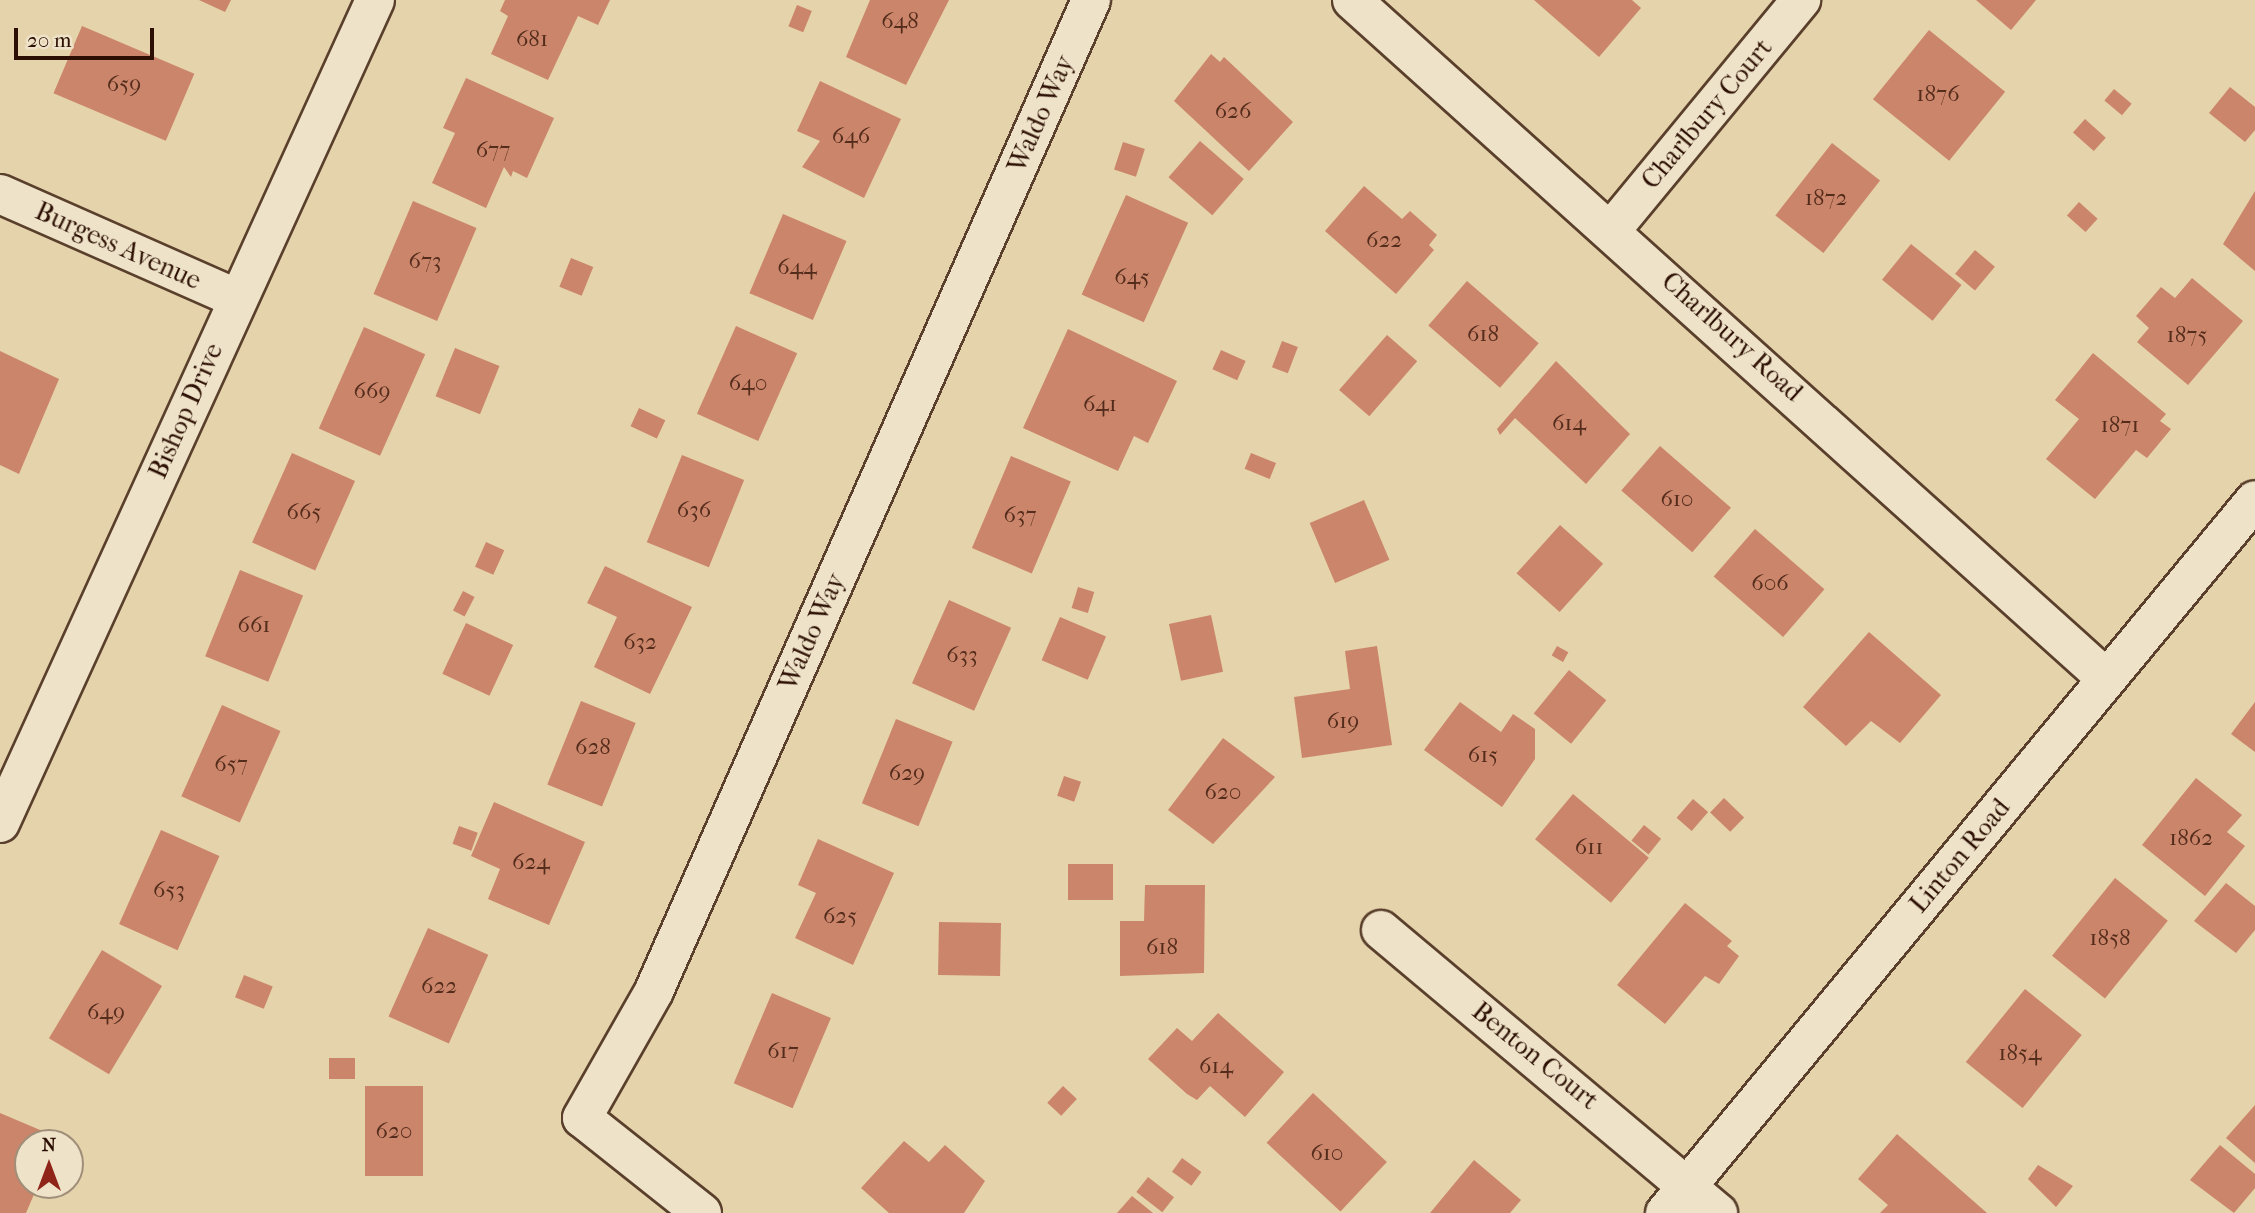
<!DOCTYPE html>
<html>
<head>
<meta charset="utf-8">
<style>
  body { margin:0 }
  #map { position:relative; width:2255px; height:1213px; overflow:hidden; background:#e5d3ac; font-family:"IM FELL French Canon",serif }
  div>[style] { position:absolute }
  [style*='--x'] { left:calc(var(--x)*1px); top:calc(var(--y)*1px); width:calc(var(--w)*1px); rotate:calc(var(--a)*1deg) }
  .building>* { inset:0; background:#cb856a; transform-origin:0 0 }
  .roads { filter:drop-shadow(2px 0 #5a402c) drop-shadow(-2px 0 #5a402c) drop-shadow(0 2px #5a402c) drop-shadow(0 -2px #5a402c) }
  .minor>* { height:38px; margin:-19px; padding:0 19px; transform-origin:19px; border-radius:19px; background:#eee2c9 }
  span { translate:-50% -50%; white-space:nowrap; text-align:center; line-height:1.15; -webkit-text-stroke:5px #eee2c9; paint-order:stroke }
  .number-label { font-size:23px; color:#542c1c }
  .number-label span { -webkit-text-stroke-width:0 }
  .street-label { font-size:26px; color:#2c0f02 }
  .north { position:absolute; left:14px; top:1129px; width:70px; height:70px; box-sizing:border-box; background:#eee2c9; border:2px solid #a08e79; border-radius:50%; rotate:0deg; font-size:19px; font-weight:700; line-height:28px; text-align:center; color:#2c0f02 }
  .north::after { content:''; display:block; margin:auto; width:24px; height:32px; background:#8f2418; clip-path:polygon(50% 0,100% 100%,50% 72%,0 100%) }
  .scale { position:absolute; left:14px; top:28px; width:140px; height:32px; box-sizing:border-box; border:4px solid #2c0f02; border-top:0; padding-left:9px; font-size:21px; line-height:24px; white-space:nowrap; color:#2c0f02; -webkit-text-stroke:5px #eee2c9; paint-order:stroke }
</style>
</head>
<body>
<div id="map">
  <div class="building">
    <div style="clip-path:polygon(199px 0,231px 0,225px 12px)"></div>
    <div style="clip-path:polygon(505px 0,610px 0,598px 25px,578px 16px,548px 80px,491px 54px,508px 16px,500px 11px)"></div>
    <div style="clip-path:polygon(870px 0,949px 0,906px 85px,846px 57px)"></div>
    <div style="clip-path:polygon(1534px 0,1632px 0,1641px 8px,1599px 57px)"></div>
    <div style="clip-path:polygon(1976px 0,2036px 0,2011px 30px)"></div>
    <div style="left:797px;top:5px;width:16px;height:23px;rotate:22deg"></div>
    <div style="left:82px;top:26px;width:122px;height:73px;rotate:23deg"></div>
    <div style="left:1929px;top:30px;width:98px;height:89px;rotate:39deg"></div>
    <div style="clip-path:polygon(1211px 54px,1220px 62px,1224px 57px,1293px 122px,1249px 171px,1174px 101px)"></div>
    <div style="clip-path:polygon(466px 78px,554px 118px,527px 178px,513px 171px,511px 177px,504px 167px,486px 208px,432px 183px,455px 133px,443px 128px)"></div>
    <div style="clip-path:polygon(820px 81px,901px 119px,864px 198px,802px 167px,820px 141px,797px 131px)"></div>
    <div style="clip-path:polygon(2230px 87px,2255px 107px,2255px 130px,2245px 142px,2209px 113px)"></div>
    <div style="left:2114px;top:89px;width:23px;height:15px;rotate:40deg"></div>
    <div style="left:2085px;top:119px;width:28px;height:18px;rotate:42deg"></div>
    <div style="left:1200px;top:141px;width:58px;height:48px;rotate:41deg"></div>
    <div style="left:1123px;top:142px;width:23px;height:29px;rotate:18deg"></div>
    <div style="left:1832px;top:143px;width:61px;height:92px;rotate:38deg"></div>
    <div style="clip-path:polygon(1364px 186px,1402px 219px,1410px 211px,1437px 235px,1429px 245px,1434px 250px,1396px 294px,1325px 231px)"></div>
    <div style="clip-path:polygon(2255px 191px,2255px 271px,2223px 244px)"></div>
    <div style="left:1126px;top:195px;width:68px;height:109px;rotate:24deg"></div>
    <div style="left:413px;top:201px;width:69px;height:101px;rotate:23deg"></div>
    <div style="left:2079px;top:202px;width:25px;height:18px;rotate:42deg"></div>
    <div style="left:783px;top:214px;width:69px;height:86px;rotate:23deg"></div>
    <div style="left:1911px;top:244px;width:65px;height:46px;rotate:39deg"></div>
    <div style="left:1975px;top:250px;width:26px;height:31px;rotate:40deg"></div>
    <div style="left:571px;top:258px;width:24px;height:31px;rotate:22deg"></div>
    <div style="clip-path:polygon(2192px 278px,2243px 321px,2188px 385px,2137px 342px,2149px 328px,2136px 316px,2161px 287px,2175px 298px)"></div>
    <div style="left:1467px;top:281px;width:95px;height:59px;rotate:41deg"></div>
    <div style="left:736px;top:326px;width:67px;height:96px;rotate:24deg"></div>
    <div style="left:364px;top:327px;width:67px;height:111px;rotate:24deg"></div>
    <div style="clip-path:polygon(1068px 329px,1177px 381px,1148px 443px,1134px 436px,1118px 471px,1023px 428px)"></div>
    <div style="left:1387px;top:335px;width:40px;height:73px;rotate:41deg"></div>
    <div style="left:1282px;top:341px;width:17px;height:28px;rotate:21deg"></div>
    <div style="left:455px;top:348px;width:48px;height:52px;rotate:22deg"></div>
    <div style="left:1221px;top:350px;width:27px;height:21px;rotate:24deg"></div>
    <div style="clip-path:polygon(0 351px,59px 379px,19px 474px,0 465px)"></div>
    <div style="clip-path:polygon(2093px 353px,2166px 414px,2160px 421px,2171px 429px,2147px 458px,2136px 450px,2095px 499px,2046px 459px,2079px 419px,2055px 400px)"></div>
    <div style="clip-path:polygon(1556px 361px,1630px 434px,1586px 484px,1515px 418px,1500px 435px,1497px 429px)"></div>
    <div style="left:639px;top:408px;width:29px;height:20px;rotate:25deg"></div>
    <div style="left:1660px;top:446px;width:94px;height:59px;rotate:41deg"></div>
    <div style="left:292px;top:453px;width:69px;height:98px;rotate:24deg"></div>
    <div style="left:1251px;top:453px;width:27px;height:17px;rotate:22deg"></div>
    <div style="left:682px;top:455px;width:67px;height:94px;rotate:22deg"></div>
    <div style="left:1011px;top:456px;width:65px;height:100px;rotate:23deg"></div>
    <div style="left:1364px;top:500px;width:65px;height:59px;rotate:67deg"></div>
    <div style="left:1560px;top:525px;width:58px;height:65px;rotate:42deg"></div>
    <div style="left:1755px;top:529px;width:92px;height:63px;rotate:41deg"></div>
    <div style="left:486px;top:542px;width:20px;height:27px;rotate:24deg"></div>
    <div style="clip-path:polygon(605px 566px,692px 607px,650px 694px,594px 667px,617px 617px,587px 603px)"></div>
    <div style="left:240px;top:570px;width:68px;height:93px;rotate:22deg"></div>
    <div style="left:1078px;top:587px;width:17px;height:22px;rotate:17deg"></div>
    <div style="left:463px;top:591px;width:13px;height:22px;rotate:27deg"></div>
    <div style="left:949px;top:600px;width:68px;height:91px;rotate:24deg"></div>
    <div style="left:1211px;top:615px;width:58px;height:43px;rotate:78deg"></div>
    <div style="left:1060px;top:617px;width:50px;height:47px;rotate:23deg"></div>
    <div style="left:466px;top:623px;width:52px;height:56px;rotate:25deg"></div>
    <div style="clip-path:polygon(1869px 632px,1941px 695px,1900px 743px,1871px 721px,1846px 746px,1803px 707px)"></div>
    <div style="clip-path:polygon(1377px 646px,1392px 745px,1302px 758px,1294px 697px,1350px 689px,1345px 651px)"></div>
    <div style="left:1557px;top:646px;width:13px;height:11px;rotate:29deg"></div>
    <div style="left:1569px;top:670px;width:48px;height:56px;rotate:39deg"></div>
    <div style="left:581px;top:701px;width:59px;height:90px;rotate:22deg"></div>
    <div style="clip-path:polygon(1460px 702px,1501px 732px,1513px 714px,1535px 729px,1535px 759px,1502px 807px,1424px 750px)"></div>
    <div style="clip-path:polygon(2255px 702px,2255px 752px,2231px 734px)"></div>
    <div style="left:222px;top:705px;width:64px;height:100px;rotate:24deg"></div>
    <div style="left:896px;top:719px;width:61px;height:91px;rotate:22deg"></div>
    <div style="clip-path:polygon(1223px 738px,1275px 777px,1213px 844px,1168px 810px)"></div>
    <div style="left:1064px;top:776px;width:18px;height:21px;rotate:19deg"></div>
    <div style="clip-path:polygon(2196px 778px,2242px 815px,2227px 832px,2245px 846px,2205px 896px,2142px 845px)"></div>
    <div style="left:1573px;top:794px;width:99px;height:59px;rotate:40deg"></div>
    <div style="left:1724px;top:798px;width:28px;height:20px;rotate:44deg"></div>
    <div style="left:1693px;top:799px;width:20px;height:25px;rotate:41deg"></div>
    <div style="clip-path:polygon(494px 802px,585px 842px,549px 925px,488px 899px,500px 869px,471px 856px)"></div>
    <div style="left:1644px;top:825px;width:22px;height:20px;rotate:39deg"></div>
    <div style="left:459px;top:826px;width:20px;height:19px;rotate:20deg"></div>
    <div style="left:161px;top:830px;width:64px;height:103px;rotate:24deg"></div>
    <div style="clip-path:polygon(818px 839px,894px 873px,853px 965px,795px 938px,816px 893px,798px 885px)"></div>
    <div style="left:1068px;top:864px;width:45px;height:36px"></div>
    <div style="left:2115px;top:878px;width:68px;height:100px;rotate:39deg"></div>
    <div style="clip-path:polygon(2226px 883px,2255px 906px,2255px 930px,2236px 953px,2194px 921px)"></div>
    <div style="clip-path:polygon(1145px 885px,1205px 885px,1204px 973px,1120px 976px,1120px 921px,1144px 921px)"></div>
    <div style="clip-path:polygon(1685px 903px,1732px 941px,1727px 946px,1739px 956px,1719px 984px,1705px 976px,1665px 1024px,1617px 985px)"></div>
    <div style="left:939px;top:922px;width:62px;height:53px;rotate:1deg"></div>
    <div style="left:428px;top:928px;width:66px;height:97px;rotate:24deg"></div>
    <div style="left:102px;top:950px;width:70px;height:103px;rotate:31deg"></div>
    <div style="left:244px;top:975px;width:31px;height:24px;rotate:22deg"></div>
    <div style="left:2025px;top:989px;width:73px;height:94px;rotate:39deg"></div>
    <div style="left:772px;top:993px;width:64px;height:98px;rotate:23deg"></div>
    <div style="clip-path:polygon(1218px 1013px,1284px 1072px,1245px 1117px,1210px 1086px,1197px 1100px,1187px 1094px,1148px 1059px,1177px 1028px,1192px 1041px)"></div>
    <div style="left:329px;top:1058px;width:26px;height:21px"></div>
    <div style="left:365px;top:1086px;width:58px;height:90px"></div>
    <div style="left:1063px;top:1086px;width:19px;height:23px;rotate:43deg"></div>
    <div style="left:1313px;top:1093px;width:101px;height:68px;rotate:43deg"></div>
    <div style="clip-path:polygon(2255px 1105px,2255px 1163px,2226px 1138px)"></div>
    <div style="clip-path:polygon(0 1113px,59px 1138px,28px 1143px,28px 1185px,38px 1185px,26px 1213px,0 1213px)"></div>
    <div style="clip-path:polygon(1897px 1134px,1987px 1213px,1880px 1213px,1888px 1205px,1858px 1179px)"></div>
    <div style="clip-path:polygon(904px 1141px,929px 1162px,945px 1145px,985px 1181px,964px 1213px,889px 1213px,861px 1188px)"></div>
    <div style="clip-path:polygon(2220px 1145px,2255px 1174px,2255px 1188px,2234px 1213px,2190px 1180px)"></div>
    <div style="left:1182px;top:1158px;width:24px;height:17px;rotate:36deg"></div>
    <div style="clip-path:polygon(1474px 1160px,1521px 1200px,1510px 1213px,1430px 1213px)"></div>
    <div style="clip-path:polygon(2038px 1165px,2073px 1186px,2056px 1207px,2028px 1179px)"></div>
    <div style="left:1148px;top:1177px;width:33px;height:19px;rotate:38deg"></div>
    <div style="clip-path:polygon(1132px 1196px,1153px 1213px,1117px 1213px)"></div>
  </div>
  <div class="roads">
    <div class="minor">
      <div style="--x:1352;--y:0;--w:1015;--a:41.97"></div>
      <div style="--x:0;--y:194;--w:258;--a:23.8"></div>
      <div style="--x:1613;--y:228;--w:296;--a:-50.5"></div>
      <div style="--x:0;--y:823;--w:904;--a:-65.5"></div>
      <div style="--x:1381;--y:930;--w:440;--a:40"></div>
      <div style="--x:702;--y:1213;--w:153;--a:-141.6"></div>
      <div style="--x:582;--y:1118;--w:146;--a:-60.4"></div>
      <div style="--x:654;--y:991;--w:1083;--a:-66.2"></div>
      <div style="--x:1665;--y:1213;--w:925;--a:-50.39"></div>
    </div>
  </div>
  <div class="number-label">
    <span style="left:900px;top:21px">648</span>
    <span style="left:532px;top:39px">681</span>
    <span style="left:124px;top:84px">659</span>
    <span style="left:1938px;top:94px">1876</span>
    <span style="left:1233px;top:111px">626</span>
    <span style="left:851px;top:136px">646</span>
    <span style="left:493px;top:150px">677</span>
    <span style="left:1826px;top:198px">1872</span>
    <span style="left:1384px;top:240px">622</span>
    <span style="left:425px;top:261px">673</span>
    <span style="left:797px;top:267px">644</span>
    <span style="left:1132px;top:277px">645</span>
    <span style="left:1483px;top:334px">618</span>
    <span style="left:2187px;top:335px">1875</span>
    <span style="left:748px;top:383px">640</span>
    <span style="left:372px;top:391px">669</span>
    <span style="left:1100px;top:404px">641</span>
    <span style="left:1569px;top:423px">614</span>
    <span style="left:2120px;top:425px">1871</span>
    <span style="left:1677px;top:499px">610</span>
    <span style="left:694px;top:510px">636</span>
    <span style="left:304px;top:512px">665</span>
    <span style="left:1020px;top:515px">637</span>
    <span style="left:1770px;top:583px">606</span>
    <span style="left:254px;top:625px">661</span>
    <span style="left:640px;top:642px">632</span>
    <span style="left:962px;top:655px">633</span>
    <span style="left:1343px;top:721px">619</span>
    <span style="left:593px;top:747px">628</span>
    <span style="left:1483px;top:755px">615</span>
    <span style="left:231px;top:764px">657</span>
    <span style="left:907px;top:773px">629</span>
    <span style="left:1223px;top:792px">620</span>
    <span style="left:2191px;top:838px">1862</span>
    <span style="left:1589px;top:847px">611</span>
    <span style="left:531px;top:862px">624</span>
    <span style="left:169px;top:890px">653</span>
    <span style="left:840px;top:916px">625</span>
    <span style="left:2110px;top:938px">1858</span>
    <span style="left:1162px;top:947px">618</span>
    <span style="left:439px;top:986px">622</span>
    <span style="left:106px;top:1012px">649</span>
    <span style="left:783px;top:1051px">617</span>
    <span style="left:2020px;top:1053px">1854</span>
    <span style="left:1216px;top:1066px">614</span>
    <span style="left:394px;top:1131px">620</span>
    <span style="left:1327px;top:1153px">610</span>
  </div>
  <div class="street-label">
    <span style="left:1041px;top:114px;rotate:-66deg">Waldo Way</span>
    <span style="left:1707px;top:114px;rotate:-50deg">Charlbury Court</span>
    <span style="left:118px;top:246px;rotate:24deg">Burgess Avenue</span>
    <span style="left:1732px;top:337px;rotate:42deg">Charlbury Road</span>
    <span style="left:186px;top:411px;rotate:-66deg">Bishop Drive</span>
    <span style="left:812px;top:632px;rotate:-66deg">Waldo Way</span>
    <span style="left:1960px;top:856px;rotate:-50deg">Linton Road</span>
    <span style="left:1535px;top:1056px;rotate:39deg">Benton Court</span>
  </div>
  <div class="north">N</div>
  <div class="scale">20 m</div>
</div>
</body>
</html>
